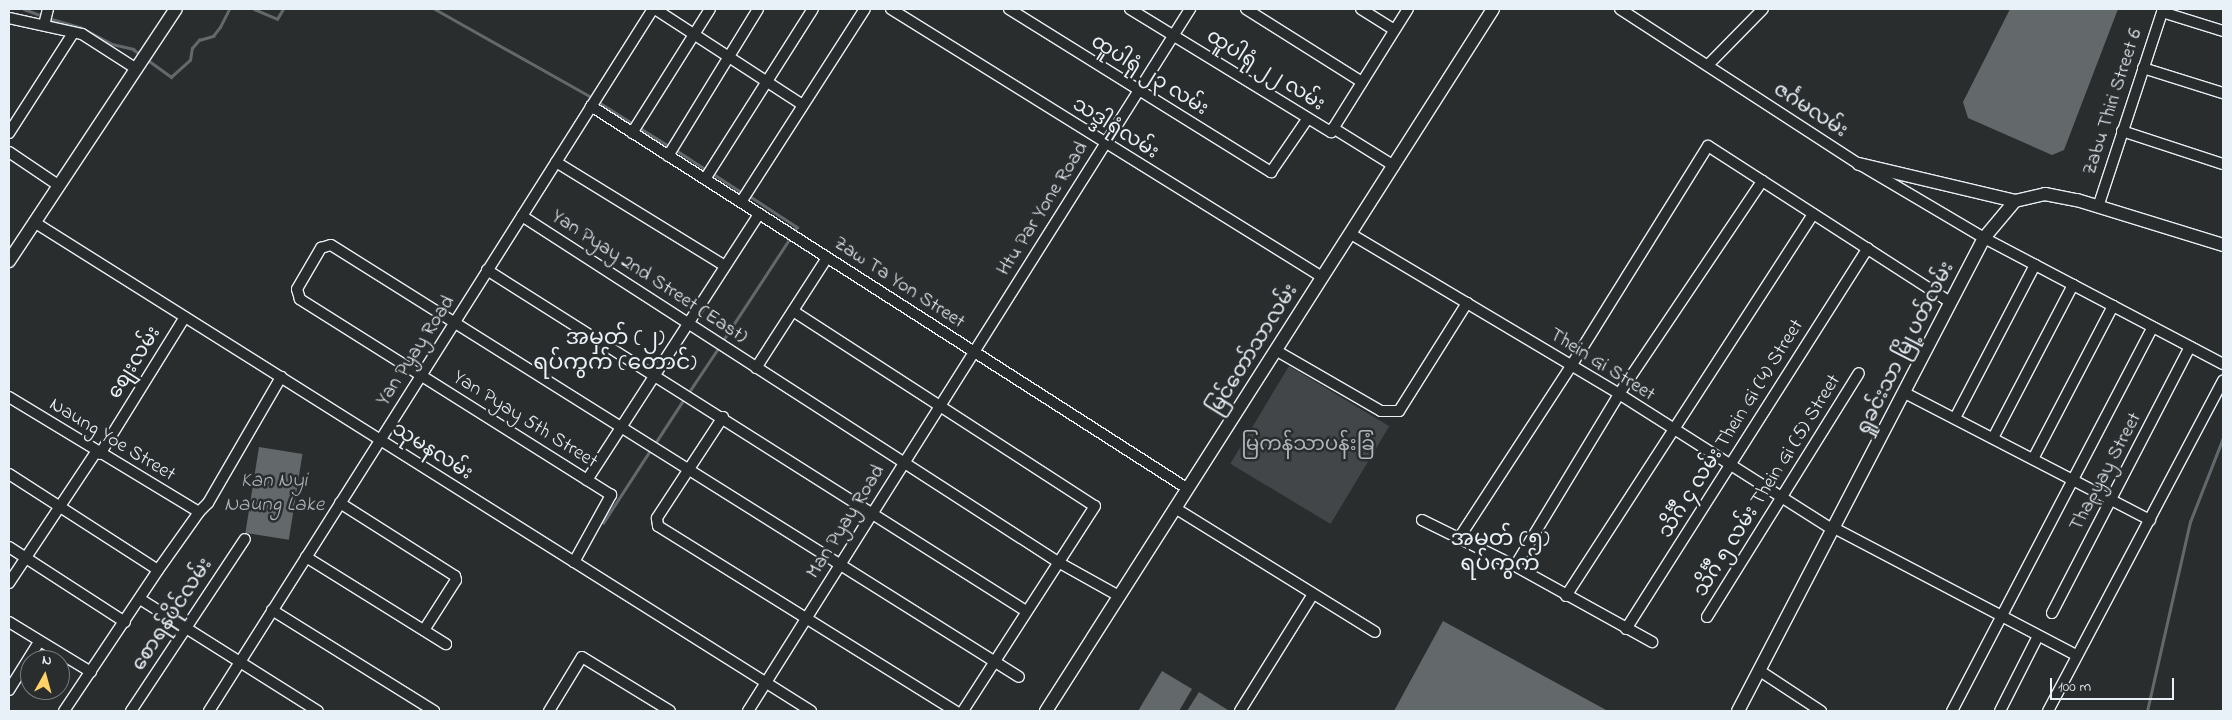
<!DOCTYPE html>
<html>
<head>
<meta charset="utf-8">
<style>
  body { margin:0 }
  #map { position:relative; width:2232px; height:720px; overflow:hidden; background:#2a2d2e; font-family:"Indie Flower","Noto Sans Myanmar",sans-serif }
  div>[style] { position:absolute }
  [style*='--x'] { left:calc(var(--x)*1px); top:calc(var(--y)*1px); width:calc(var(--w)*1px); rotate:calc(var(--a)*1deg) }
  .green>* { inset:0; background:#424648; transform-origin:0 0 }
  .water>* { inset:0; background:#63686b; transform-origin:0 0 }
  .stream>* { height:2.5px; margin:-1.25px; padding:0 1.25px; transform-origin:1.25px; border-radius:1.25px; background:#63686b }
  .roads { filter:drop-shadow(1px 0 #e8f1f8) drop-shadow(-1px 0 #e8f1f8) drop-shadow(0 1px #e8f1f8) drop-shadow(0 -1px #e8f1f8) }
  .minor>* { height:10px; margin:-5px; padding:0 5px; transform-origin:5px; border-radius:5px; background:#2a2d2e }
  .major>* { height:12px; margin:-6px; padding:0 6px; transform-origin:6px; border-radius:6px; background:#2a2d2e }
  span { translate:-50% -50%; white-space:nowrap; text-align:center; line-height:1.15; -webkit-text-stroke:5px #2a2d2e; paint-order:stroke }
  .street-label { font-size:20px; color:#e8f1f8 }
  .park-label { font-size:20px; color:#aeb5ba }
  .water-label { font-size:21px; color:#acb3b9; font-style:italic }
  .quarter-label { font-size:22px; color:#e8f1f8 }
  .frame { position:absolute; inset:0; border:10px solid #e8f1f8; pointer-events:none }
  .north { position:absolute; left:20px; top:650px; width:50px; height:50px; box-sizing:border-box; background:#2a2d2e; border:1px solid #767b7f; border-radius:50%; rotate:7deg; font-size:14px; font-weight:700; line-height:20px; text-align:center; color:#e8f1f8 }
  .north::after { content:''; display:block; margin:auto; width:18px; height:22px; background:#ffd166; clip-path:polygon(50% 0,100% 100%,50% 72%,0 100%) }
  .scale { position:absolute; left:2050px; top:678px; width:124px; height:22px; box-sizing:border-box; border:2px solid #e8f1f8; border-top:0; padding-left:6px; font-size:15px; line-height:18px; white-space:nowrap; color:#e8f1f8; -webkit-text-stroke:4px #2a2d2e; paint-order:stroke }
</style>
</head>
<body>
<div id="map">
  <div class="green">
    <div style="left:1289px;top:366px;width:117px;height:114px;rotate:31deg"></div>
  </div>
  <div class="water">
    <div style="clip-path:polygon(2010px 9px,2118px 9px,2064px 150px,2052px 155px,1968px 118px,1963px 102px)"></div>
    <div style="left:259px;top:447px;width:44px;height:87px;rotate:9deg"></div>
    <div style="clip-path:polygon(1443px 621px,1608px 711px,1394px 711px)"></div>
    <div style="clip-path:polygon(1162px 671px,1192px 689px,1179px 711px,1138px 711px)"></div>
    <div style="clip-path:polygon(1199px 692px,1228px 710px,1227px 711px,1187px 711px)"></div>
  </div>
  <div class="stream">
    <div style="--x:24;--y:9;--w:19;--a:21"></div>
    <div style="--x:254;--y:9;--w:25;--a:23"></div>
    <div style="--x:277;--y:19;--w:12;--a:-59"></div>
    <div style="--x:435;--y:9;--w:181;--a:29.4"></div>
    <div style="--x:48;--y:18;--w:35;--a:16"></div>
    <div style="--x:82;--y:28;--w:34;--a:28"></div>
    <div style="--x:112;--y:44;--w:22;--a:13"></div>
    <div style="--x:133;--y:49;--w:10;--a:37"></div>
    <div style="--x:148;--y:60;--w:29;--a:36"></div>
    <div style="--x:171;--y:77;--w:25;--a:-42"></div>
    <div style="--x:190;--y:60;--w:12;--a:-81"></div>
    <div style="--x:192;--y:48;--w:11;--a:-49"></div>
    <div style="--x:199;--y:40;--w:15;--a:-16"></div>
    <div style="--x:213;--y:36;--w:11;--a:-52"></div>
    <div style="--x:220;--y:27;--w:20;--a:-63"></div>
    <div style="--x:597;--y:101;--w:45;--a:32.3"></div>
    <div style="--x:640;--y:128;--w:36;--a:32"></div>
    <div style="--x:676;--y:150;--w:37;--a:33"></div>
    <div style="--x:712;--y:173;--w:37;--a:33"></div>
    <div style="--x:748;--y:195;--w:59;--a:33.1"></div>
    <div style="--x:797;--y:227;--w:8;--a:120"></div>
    <div style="--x:722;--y:342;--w:124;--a:-56.8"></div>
    <div style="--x:687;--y:395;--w:58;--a:-56.3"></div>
    <div style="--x:654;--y:445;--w:55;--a:-56.9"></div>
    <div style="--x:603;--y:523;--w:88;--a:-57"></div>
    <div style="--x:2147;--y:711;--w:194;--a:-77.2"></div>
    <div style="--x:2190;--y:522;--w:90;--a:-68.6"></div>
  </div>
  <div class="roads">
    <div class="minor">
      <div style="--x:655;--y:9;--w:176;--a:33"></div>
      <div style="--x:891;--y:9;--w:508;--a:31.87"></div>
      <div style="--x:1009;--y:9;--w:309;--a:31.9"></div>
      <div style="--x:1271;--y:172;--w:65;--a:-55.6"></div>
      <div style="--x:1130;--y:9;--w:236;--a:31.5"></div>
      <div style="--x:1331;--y:132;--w:145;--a:-58"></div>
      <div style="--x:1246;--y:9;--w:137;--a:32.2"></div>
      <div style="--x:1361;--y:9;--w:39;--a:32"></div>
      <div style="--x:1620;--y:9;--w:285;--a:33"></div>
      <div style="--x:1859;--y:164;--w:145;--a:30.6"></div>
      <div style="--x:1984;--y:238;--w:270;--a:27.8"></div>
      <div style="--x:2162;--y:12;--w:64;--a:17.3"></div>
      <div style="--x:9;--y:18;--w:75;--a:12.4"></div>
      <div style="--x:82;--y:34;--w:63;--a:32.7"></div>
      <div style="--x:44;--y:25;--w:16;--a:-76"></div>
      <div style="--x:1708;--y:65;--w:78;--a:-45.5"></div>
      <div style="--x:2143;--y:68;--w:84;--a:17.4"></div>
      <div style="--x:591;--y:106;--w:709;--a:32.68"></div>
      <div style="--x:1333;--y:128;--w:72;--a:31.9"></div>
      <div style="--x:2122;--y:131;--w:106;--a:18.1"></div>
      <div style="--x:9;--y:133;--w:117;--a:-57.3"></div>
      <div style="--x:632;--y:133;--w:146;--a:-57.8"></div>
      <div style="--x:9;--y:152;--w:59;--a:34"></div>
      <div style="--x:668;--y:156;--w:172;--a:-58.5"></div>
      <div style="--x:556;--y:162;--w:198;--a:31.6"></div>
      <div style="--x:705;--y:179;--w:201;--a:-57.6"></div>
      <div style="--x:741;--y:202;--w:229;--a:-57.3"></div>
      <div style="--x:2098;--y:207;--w:208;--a:-71.8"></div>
      <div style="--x:522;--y:216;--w:638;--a:32.84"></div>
      <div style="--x:1058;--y:562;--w:70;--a:29.1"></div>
      <div style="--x:34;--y:222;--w:918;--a:32.18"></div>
      <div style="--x:1351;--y:234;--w:312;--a:30.8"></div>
      <div style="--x:1619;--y:394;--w:254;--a:32.4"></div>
      <div style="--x:487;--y:270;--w:638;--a:32.32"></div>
      <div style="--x:793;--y:311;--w:359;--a:32.9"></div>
      <div style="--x:1095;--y:506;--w:244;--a:122.8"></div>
      <div style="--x:1277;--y:351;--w:120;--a:30"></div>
      <div style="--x:1381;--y:411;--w:18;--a:0"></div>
      <div style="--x:1399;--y:411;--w:128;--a:-57.8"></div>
      <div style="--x:756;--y:368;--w:131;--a:-57.2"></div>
      <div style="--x:1905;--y:393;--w:276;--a:27.4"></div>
      <div style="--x:9;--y:397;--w:222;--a:31.2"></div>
      <div style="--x:723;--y:417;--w:121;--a:123.2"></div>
      <div style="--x:657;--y:518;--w:8;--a:83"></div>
      <div style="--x:658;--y:526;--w:350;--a:31.9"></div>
      <div style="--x:1955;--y:418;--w:173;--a:-62.4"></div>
      <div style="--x:1993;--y:438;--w:173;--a:-62.4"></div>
      <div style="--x:100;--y:454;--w:161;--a:-58.2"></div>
      <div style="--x:2033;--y:459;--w:173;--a:-62.4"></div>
      <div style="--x:9;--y:474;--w:177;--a:32.8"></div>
      <div style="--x:587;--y:480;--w:317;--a:-57.1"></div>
      <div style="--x:340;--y:503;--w:136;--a:32.4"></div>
      <div style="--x:455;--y:576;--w:4;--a:76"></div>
      <div style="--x:456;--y:580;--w:59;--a:122.6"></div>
      <div style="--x:1175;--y:508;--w:235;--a:31.8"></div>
      <div style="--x:1422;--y:520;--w:104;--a:26.3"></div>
      <div style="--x:1515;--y:566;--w:157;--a:29"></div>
      <div style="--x:1834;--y:528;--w:273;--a:27.7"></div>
      <div style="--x:1459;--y:538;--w:205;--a:-56.9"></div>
      <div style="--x:1571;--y:366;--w:259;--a:-58.1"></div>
      <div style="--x:1708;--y:146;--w:288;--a:32.8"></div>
      <div style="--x:9;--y:547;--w:138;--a:32.9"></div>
      <div style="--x:306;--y:557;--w:165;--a:31.9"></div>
      <div style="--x:574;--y:562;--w:77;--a:-61.1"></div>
      <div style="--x:611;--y:495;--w:368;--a:-147.8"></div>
      <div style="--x:300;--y:299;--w:10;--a:-107"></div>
      <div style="--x:297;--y:289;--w:48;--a:-59.7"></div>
      <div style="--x:321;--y:248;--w:10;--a:-17"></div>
      <div style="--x:331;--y:245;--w:812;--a:32.12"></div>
      <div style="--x:1515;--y:566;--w:201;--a:-58.8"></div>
      <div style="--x:1619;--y:394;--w:257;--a:-56.1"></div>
      <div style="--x:9;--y:583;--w:157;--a:-56.4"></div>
      <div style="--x:1566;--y:596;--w:455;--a:-57.1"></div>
      <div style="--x:140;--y:599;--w:210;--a:32.2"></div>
      <div style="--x:272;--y:610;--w:191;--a:31.9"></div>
      <div style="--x:2052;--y:613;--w:300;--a:-62.6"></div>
      <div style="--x:1707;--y:617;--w:287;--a:-58.1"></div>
      <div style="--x:9;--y:622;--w:96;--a:31.4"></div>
      <div style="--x:1626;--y:629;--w:451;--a:-57.6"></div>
      <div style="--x:1760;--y:671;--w:73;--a:33.3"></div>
      <div style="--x:9;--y:690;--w:57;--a:-58"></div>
      <div style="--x:64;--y:711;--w:169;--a:-56.3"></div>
      <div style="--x:158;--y:570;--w:71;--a:-54.7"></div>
      <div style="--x:199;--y:512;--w:13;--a:-45"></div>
      <div style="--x:208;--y:503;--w:146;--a:-59.9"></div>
      <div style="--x:131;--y:711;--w:206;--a:-56.5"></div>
      <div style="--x:209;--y:711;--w:831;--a:-57.69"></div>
      <div style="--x:549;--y:711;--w:63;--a:-58.6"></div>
      <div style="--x:582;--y:657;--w:103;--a:31.5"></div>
      <div style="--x:748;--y:711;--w:830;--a:-57.8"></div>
      <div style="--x:1240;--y:711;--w:138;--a:-58"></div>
      <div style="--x:1952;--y:711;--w:433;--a:-62.4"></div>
      <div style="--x:2000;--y:711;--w:84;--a:-63.1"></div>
      <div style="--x:2048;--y:711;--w:374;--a:-62.1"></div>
    </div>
    <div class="major">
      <div style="--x:1859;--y:164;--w:160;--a:13.3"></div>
      <div style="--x:9;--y:261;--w:302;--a:-56.5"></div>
      <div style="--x:1046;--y:711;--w:832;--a:-57.51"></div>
      <div style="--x:1738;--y:711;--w:533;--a:-62.52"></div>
      <div style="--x:1984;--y:238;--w:48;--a:-50"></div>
      <div style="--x:2015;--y:201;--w:31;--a:-13"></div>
      <div style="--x:2045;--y:194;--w:33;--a:11"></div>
      <div style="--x:2077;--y:200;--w:153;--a:17.1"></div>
    </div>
  </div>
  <div class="street-label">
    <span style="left:1265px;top:71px;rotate:32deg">ထူပါရုံ ၂၂ လမ်း</span>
    <span style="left:1149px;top:76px;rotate:32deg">ထူပါရုံ ၂၃ လမ်း</span>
    <span style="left:2113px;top:102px;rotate:-72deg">Zabu Thiri Street 6</span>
    <span style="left:1810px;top:111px;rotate:33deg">ဇင်္ဂမလမ်း</span>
    <span style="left:1115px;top:129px;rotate:32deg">သဒ္ဒါရုံလမ်း</span>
    <span style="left:1043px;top:209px;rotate:-58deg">Htu Par Yone Road</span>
    <span style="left:649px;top:277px;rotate:33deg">Yan Pyay 2nd Street (East)</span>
    <span style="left:899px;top:283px;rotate:33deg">Zaw Ta Yon Street</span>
    <span style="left:1906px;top:349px;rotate:-63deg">ရှုခင်းသာ မြို့ပတ်လမ်း</span>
    <span style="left:1254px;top:350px;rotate:-58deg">မြင်တော်သာလမ်း</span>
    <span style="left:416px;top:351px;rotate:-57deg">Yan Pyay Road</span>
    <span style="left:135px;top:363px;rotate:-58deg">စျေးလမ်း</span>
    <span style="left:1602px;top:365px;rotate:32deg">Thein Gi Street</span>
    <span style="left:525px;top:420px;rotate:32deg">Yan Pyay 5th Street</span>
    <span style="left:1732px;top:429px;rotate:-58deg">သိင်္ဂီ ၄ လမ်း Thein Gi (4) Street</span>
    <span style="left:112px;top:440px;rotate:31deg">Naung Yoe Street</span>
    <span style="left:432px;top:452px;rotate:32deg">သုမနလမ်း</span>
    <span style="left:2106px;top:472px;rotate:-62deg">Thapyay Street</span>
    <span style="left:1768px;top:486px;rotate:-58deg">သိင်္ဂီ ၅ လမ်း Thein Gi (5) Street</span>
    <span style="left:846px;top:522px;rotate:-58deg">Man Pyay Road</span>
    <span style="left:173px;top:615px;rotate:-57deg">စောရန်ပိုင်လမ်း</span>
  </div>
  <div class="park-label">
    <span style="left:1308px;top:445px">မြကန်သာပန်းခြံ</span>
  </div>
  <div class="water-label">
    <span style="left:274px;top:493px">Kan Nyi<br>Naung Lake</span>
  </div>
  <div class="quarter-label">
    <span style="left:615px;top:352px">အမှတ် (၂)<br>ရပ်ကွက် (တောင်)</span>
    <span style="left:1500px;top:553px">အမှတ် (၅)<br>ရပ်ကွက်</span>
  </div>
  <div class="frame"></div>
  <div class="north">N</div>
  <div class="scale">100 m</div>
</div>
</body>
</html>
